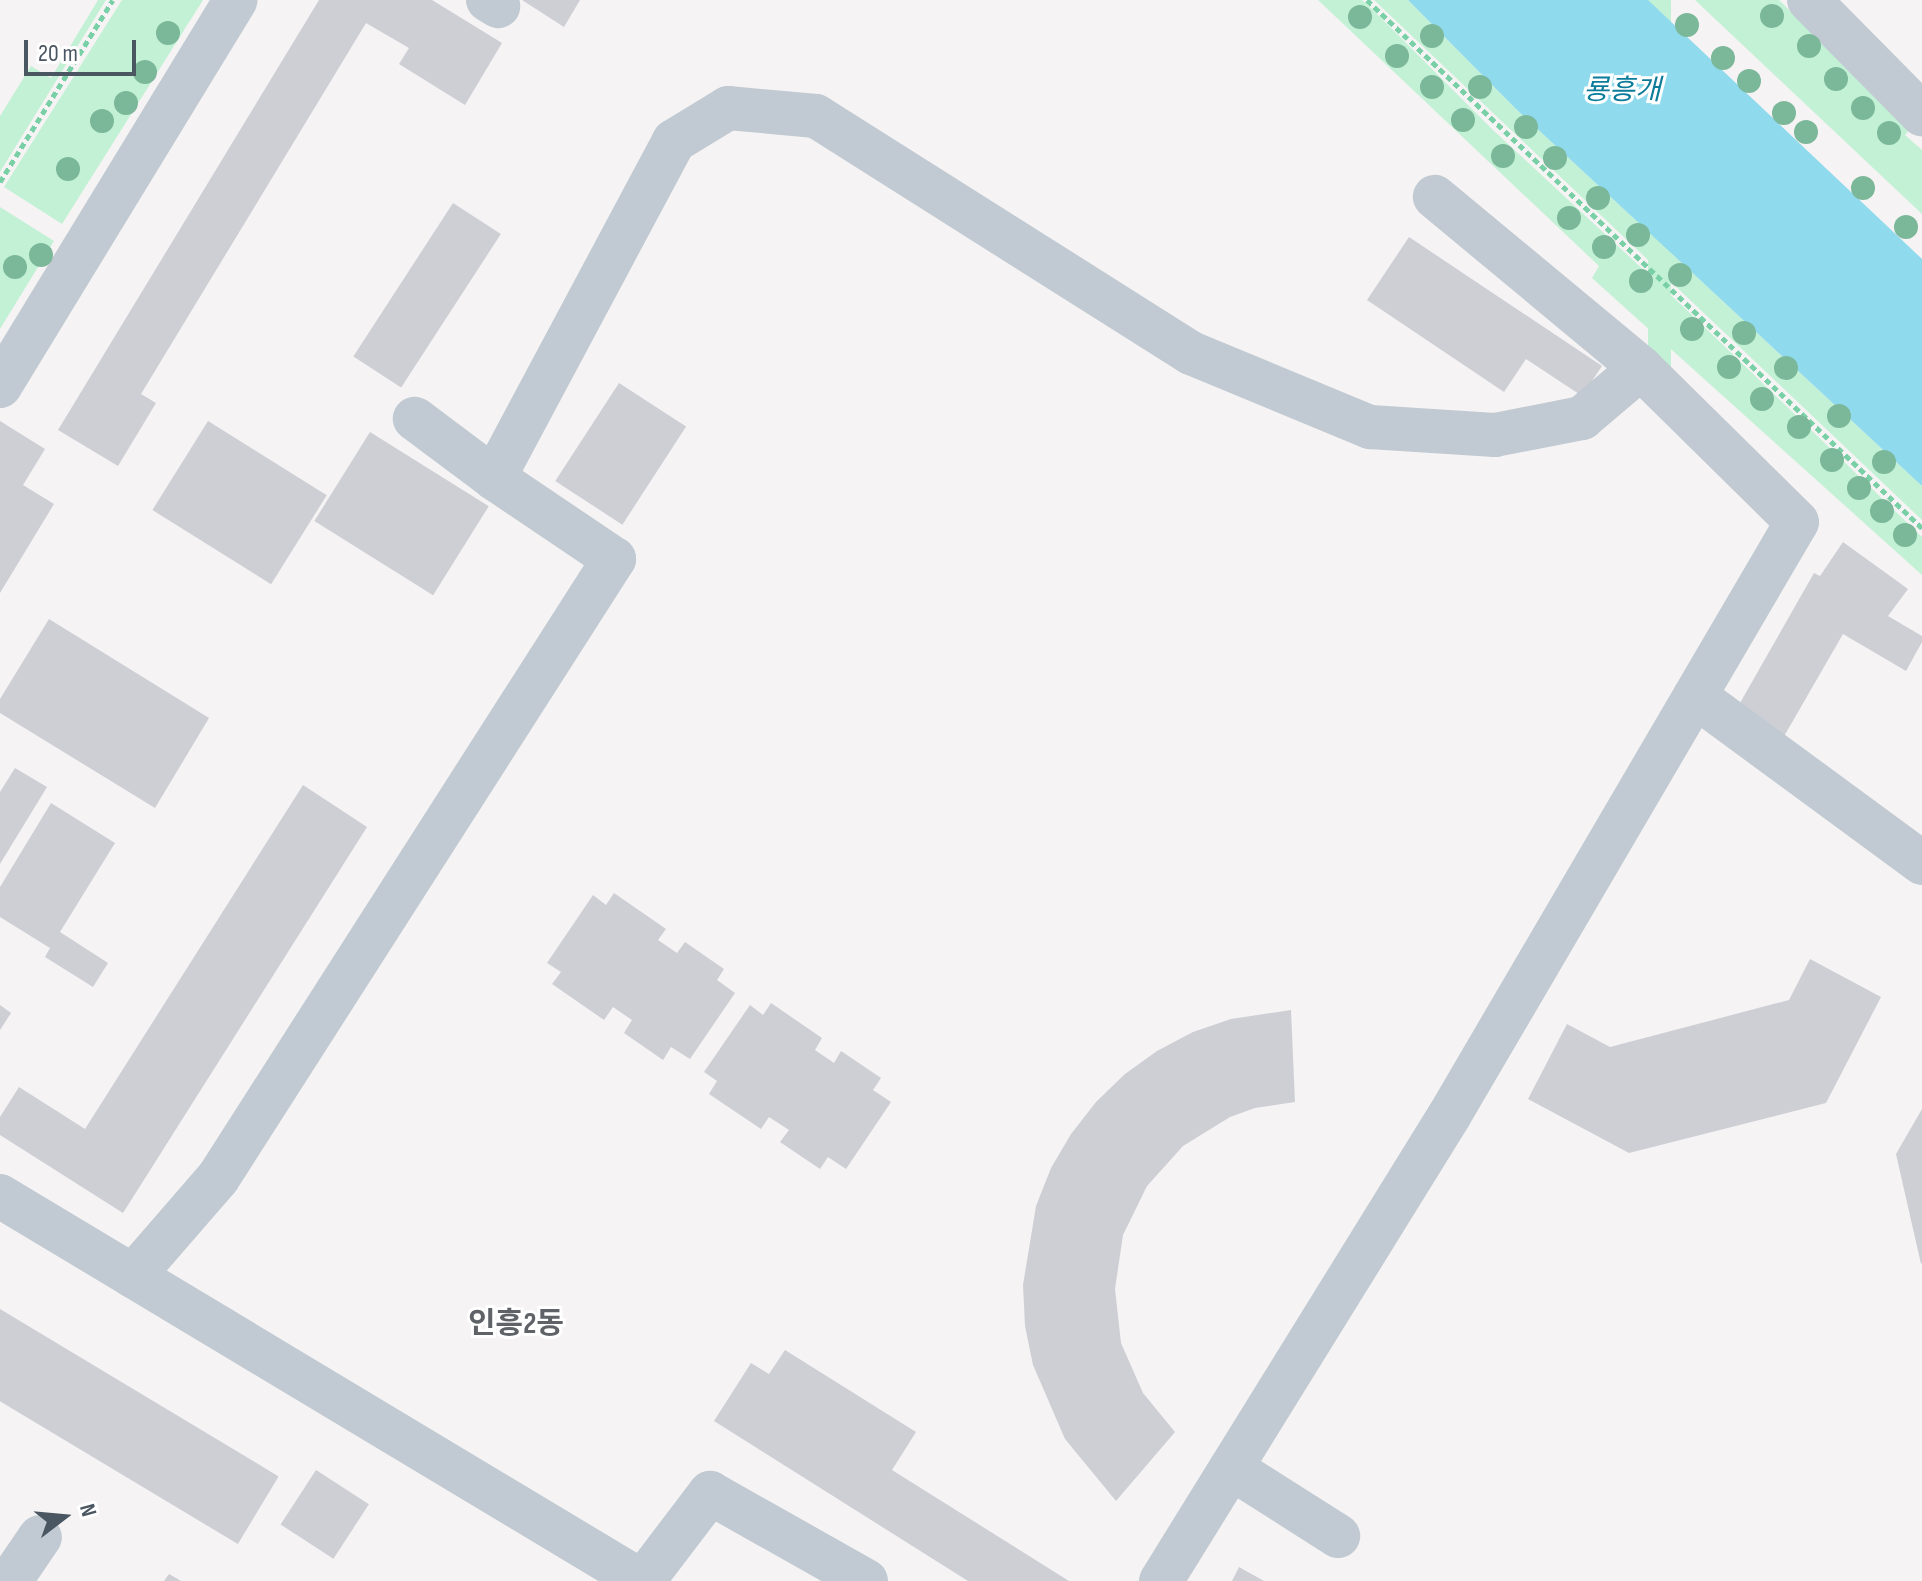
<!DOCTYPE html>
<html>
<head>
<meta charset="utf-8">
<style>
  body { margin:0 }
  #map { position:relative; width:1922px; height:1581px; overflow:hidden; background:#f5f3f3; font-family:"Sofia Sans Condensed","Noto Sans KR",sans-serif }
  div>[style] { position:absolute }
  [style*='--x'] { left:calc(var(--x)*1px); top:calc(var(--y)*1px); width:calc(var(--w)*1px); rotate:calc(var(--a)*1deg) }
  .green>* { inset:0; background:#c3f1d5; transform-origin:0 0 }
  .water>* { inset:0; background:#90daee }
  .building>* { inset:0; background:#cdcfd5; transform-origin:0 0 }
  .path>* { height:5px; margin-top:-2.5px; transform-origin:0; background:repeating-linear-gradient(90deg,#7ad0a6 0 6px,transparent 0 10px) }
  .minor>* { height:44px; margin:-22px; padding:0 22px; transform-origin:22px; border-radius:22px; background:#c1cad2 }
  .trees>* { width:24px; height:24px; margin:-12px; border-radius:50%; background:#7bb799 }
  span { translate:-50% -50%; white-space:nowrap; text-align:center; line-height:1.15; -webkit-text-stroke:6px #fff; paint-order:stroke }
  .water-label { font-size:28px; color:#0c7c9b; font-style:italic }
  .quarter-label { font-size:30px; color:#5f6368; font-weight:700 }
  .north { position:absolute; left:24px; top:1477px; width:80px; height:80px; -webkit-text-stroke:6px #fff; paint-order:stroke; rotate:74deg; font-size:22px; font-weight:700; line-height:32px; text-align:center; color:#4a5661 }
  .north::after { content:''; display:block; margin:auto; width:28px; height:36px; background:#4a5661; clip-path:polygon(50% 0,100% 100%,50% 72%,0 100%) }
  .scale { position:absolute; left:24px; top:40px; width:112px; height:36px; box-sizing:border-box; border:4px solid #4a5661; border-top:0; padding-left:10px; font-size:24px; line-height:28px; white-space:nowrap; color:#4a5661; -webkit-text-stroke:6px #fff; paint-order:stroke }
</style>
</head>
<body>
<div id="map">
  <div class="green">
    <div style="clip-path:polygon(98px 0,106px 0,0 172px,0 116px,31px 66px,51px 78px)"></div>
    <div style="clip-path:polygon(122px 0,203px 0,62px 224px,4px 187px)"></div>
    <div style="clip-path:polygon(1318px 0,1362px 0,1372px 9px,1493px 130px,1690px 313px,1922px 537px,1922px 575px,1592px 278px,1599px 266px)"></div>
    <div style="clip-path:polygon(1374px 0,1408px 0,1516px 109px,1922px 486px,1922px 520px)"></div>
    <div style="left:1648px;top:0;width:23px;height:377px"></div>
    <div style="clip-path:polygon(1695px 0,1779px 0,1911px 128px,1905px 135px,1922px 150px,1922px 214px)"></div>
    <div style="clip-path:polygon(0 207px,54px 241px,0 329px)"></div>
  </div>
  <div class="water">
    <div style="clip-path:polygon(1408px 0,1648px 0,1922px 259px,1922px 486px,1516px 109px)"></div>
  </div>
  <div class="building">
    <div style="clip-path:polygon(319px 0,432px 0,502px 43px,465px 105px,399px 64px,409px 48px,366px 23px,141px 394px,156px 403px,118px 466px,58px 430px)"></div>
    <div style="clip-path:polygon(522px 0,580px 0,564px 27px)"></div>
    <div style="left:453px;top:203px;width:57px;height:183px;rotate:33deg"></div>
    <div style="clip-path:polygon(1409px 237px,1602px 366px,1582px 396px,1526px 359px,1504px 392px,1367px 300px)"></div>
    <div style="left:619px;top:383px;width:80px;height:117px;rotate:33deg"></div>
    <div style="clip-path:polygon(0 421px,45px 449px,23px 485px,54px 504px,0 593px)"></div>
    <div style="left:208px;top:421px;width:140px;height:105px;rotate:32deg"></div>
    <div style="left:370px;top:432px;width:140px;height:105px;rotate:32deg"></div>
    <div style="clip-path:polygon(1843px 542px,1908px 589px,1888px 616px,1922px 636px,1922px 642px,1906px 671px,1843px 634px,1783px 738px,1736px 710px,1814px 573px,1820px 576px)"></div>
    <div style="clip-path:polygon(49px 619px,209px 718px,155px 808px,0 713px,0 699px)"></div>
    <div style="clip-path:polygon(15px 768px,47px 787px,0 864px,0 792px)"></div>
    <div style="clip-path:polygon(303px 785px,367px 827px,123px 1213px,0 1135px,0 1117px,19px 1087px,85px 1129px)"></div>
    <div style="clip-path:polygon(51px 803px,115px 843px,60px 932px,108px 963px,93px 987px,45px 957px,50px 948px,0 917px,0 887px)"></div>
    <div style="clip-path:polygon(614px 893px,666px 929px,658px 940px,677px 953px,685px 942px,724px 969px,717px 980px,735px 993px,690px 1059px,671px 1047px,663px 1060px,624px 1033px,632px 1020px,613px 1007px,604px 1020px,552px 984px,561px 972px,547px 963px,593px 895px,606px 905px)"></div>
    <div style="clip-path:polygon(1810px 959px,1881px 997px,1826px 1103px,1629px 1153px,1528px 1099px,1567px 1024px,1610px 1047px,1789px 1000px)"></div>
    <div style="clip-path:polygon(771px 1003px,822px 1038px,815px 1050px,834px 1063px,841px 1051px,881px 1078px,873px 1090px,891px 1102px,846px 1169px,828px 1157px,820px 1169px,780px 1142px,789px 1130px,769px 1117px,761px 1129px,709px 1094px,717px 1081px,704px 1072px,750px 1005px,763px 1015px)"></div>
    <div style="clip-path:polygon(0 1005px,11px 1013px,0 1030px)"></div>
    <div style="clip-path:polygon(1291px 1010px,1295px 1102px,1255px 1108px,1230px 1117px,1183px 1146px,1147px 1186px,1123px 1235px,1115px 1289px,1121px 1343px,1143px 1393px,1175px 1432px,1116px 1501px,1065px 1439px,1033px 1365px,1025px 1326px,1023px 1285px,1036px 1206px,1051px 1168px,1071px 1134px,1096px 1102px,1125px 1074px,1157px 1051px,1193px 1032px,1231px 1019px)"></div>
    <div style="clip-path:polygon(1922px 1109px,1922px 1263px,1921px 1264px,1896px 1154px)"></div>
    <div style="left:0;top:1309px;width:325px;height:79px;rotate:31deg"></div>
    <div style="clip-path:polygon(785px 1350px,916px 1432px,892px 1470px,1069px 1581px,968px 1581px,714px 1421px,751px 1363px,769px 1374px)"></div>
    <div style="left:316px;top:1470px;width:63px;height:65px;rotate:33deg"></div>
    <div style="clip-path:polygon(1239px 1567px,1264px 1581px,1232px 1581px)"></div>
    <div style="clip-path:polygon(169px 1574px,181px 1581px,164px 1581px)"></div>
  </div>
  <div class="path">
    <div style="--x:1367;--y:0;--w:766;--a:43.57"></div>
    <div style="--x:0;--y:182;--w:214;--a:-58.2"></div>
  </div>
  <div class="minor">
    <div style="--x:488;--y:0;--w:12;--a:31"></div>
    <div style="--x:1809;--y:0;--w:161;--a:45.3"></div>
    <div style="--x:0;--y:386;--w:452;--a:-58.6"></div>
    <div style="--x:494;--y:478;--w:382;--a:-61.9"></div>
    <div style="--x:674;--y:141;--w:63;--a:-31.4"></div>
    <div style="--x:728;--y:108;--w:88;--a:5.2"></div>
    <div style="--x:816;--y:116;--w:444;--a:32.3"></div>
    <div style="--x:1191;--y:353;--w:194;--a:22.5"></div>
    <div style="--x:1370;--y:427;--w:125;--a:3.7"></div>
    <div style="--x:1495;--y:435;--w:89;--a:-11.1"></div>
    <div style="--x:1582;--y:418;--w:77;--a:-40.3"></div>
    <div style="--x:1695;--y:696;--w:282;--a:36.3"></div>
    <div style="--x:0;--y:1196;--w:748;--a:30.99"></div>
    <div style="--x:133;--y:1276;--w:130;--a:-49.1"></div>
    <div style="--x:218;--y:1178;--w:735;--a:-57.39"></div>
    <div style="--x:614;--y:559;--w:145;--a:-146"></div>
    <div style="--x:494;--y:478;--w:99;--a:-143.2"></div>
    <div style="--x:1231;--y:1468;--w:127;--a:32.4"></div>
    <div style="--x:10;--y:1581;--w:53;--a:-55.7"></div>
    <div style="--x:643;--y:1581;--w:111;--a:-52.7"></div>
    <div style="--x:710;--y:1493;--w:179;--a:29.4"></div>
    <div style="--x:1161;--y:1581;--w:547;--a:-58.23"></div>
    <div style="--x:1449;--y:1116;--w:688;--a:-59.64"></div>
    <div style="--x:1797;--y:522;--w:219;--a:-135.4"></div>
    <div style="--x:1641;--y:368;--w:268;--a:-140.3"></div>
  </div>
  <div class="trees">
    <div style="left:1772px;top:16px"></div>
    <div style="left:1360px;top:17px"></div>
    <div style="left:1687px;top:25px"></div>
    <div style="left:168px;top:33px"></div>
    <div style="left:1432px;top:36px"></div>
    <div style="left:1809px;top:46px"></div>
    <div style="left:1397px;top:56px"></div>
    <div style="left:1723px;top:58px"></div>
    <div style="left:145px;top:72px"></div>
    <div style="left:1836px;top:79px"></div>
    <div style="left:1749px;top:81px"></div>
    <div style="left:1432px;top:87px"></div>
    <div style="left:1480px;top:87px"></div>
    <div style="left:126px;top:103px"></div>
    <div style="left:1863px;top:108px"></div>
    <div style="left:1784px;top:113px"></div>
    <div style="left:1463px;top:120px"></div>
    <div style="left:102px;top:121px"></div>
    <div style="left:1526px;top:127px"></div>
    <div style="left:1806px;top:132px"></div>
    <div style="left:1889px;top:133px"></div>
    <div style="left:1503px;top:156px"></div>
    <div style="left:1555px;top:158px"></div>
    <div style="left:68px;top:169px"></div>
    <div style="left:1863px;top:188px"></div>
    <div style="left:1598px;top:198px"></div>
    <div style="left:1569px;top:218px"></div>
    <div style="left:1906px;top:227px"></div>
    <div style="left:1638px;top:235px"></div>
    <div style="left:1604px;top:247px"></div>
    <div style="left:41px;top:255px"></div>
    <div style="left:15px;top:267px"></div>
    <div style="left:1680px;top:275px"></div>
    <div style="left:1641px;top:281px"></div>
    <div style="left:1692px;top:329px"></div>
    <div style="left:1744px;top:333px"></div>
    <div style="left:1729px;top:367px"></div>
    <div style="left:1786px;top:368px"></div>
    <div style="left:1762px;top:399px"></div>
    <div style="left:1839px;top:416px"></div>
    <div style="left:1799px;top:427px"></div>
    <div style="left:1832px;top:460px"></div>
    <div style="left:1884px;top:462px"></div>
    <div style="left:1859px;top:488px"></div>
    <div style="left:1882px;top:511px"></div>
    <div style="left:1905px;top:535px"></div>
  </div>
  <div class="water-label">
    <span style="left:1622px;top:91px">룡흥개</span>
  </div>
  <div class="quarter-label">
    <span style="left:516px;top:1324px">인흥2동</span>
  </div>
  <div class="north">N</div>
  <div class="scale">20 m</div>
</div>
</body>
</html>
